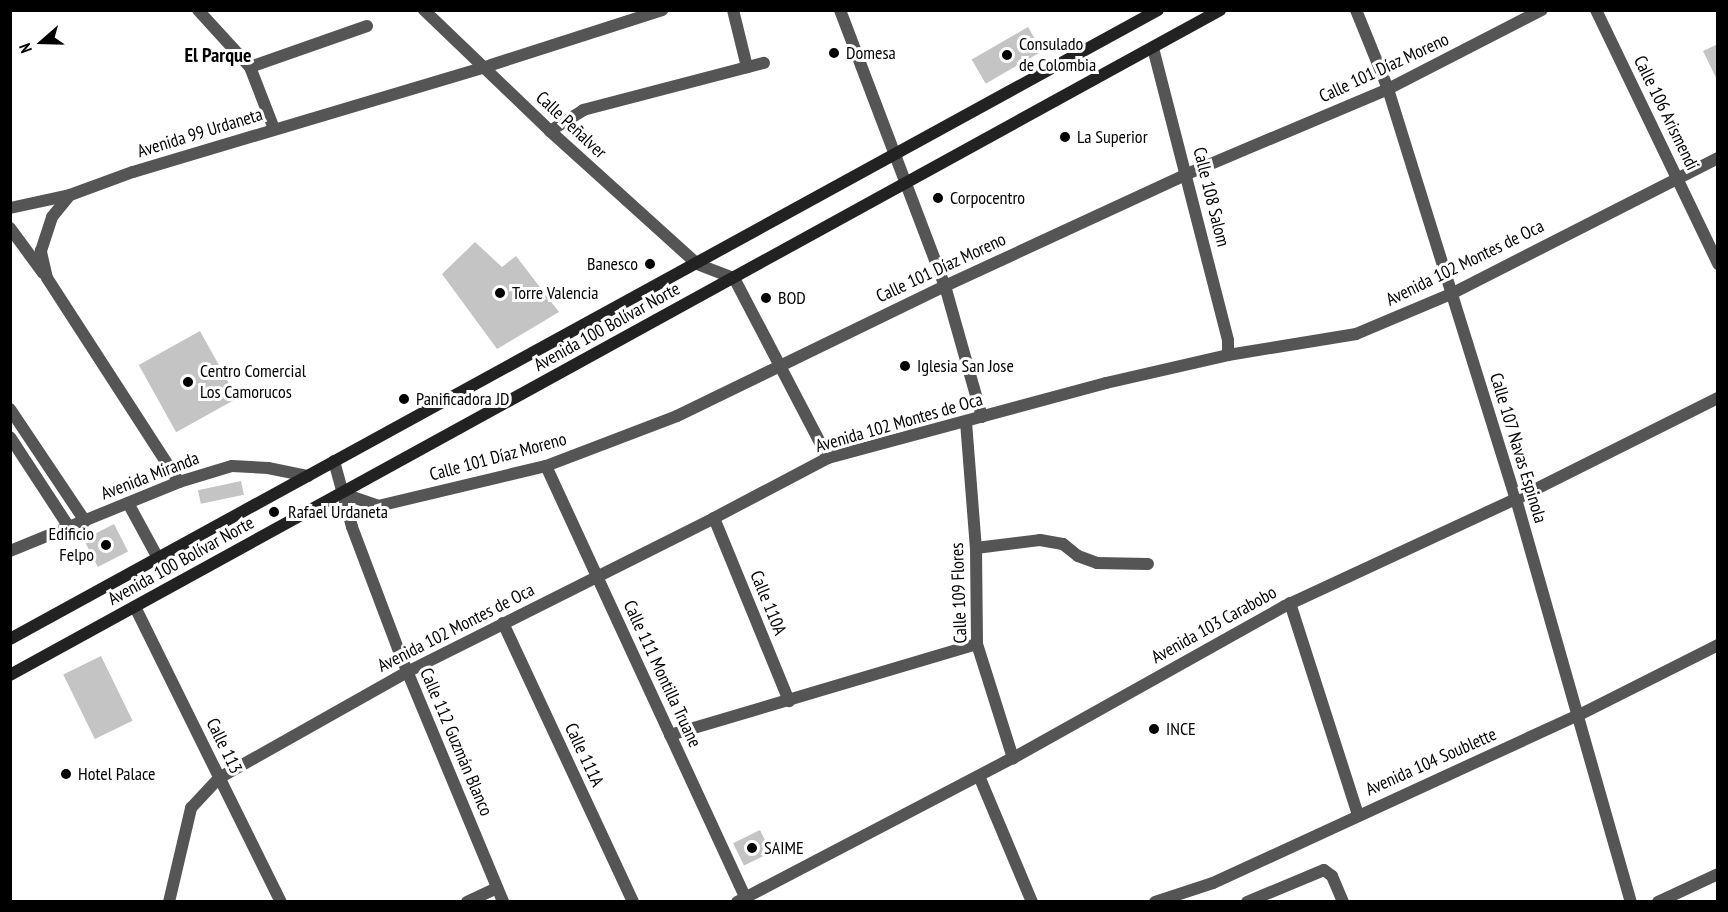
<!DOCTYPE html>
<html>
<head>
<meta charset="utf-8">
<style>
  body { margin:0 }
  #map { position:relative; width:1728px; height:912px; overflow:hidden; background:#fff; font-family:"PT Sans Narrow",sans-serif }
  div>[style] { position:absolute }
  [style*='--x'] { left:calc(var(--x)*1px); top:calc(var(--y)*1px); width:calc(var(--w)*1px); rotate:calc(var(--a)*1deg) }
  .building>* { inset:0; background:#c4c4c4; transform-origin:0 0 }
  .street>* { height:12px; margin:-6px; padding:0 6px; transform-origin:6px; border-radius:6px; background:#555 }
  .secondary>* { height:12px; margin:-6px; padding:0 6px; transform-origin:6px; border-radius:6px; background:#222 }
  .dots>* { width:16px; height:16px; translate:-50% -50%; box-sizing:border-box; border:3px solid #fff; border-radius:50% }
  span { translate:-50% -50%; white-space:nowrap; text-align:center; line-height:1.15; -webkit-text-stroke:6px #fff; paint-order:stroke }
  .poi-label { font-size:18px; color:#000 }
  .left { translate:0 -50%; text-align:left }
  .right { translate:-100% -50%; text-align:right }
  .street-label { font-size:18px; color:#000 }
  .neighbourhood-label { font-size:20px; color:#000; font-weight:700 }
  .frame { position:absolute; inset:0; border:12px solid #000; pointer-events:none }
  .north { position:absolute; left:12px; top:12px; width:60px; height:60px; -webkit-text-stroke:4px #fff; paint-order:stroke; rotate:250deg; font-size:16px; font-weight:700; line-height:24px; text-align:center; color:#000 }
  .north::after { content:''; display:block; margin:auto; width:21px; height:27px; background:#000; clip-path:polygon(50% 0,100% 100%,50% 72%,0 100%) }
</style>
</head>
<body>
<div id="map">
  <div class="building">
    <div style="left:1028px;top:27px;width:28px;height:65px;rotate:60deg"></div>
    <div style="clip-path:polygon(1718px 44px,1718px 82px,1703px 51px)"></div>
    <div style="clip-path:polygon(475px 242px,502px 267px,516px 256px,559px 312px,497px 349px,442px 274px)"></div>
    <div style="left:200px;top:331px;width:77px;height:70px;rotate:61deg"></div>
    <div style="left:241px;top:481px;width:14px;height:44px;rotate:78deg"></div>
    <div style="left:114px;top:524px;width:31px;height:34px;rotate:63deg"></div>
    <div style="left:101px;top:656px;width:72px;height:42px;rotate:64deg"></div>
    <div style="left:760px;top:830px;width:25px;height:30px;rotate:64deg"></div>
  </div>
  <div class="street">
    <div style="--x:198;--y:10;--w:77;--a:47.6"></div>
    <div style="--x:250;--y:67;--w:66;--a:68.8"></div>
    <div style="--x:424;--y:10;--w:175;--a:43.8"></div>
    <div style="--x:550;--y:131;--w:198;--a:42.1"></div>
    <div style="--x:697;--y:264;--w:40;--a:21"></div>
    <div style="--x:734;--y:278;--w:203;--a:62.4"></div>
    <div style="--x:733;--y:10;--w:59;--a:76.2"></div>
    <div style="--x:840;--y:10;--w:295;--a:69.2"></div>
    <div style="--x:945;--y:286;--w:136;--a:74.2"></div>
    <div style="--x:1356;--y:10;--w:85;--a:67.9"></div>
    <div style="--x:1388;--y:89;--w:430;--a:72.7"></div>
    <div style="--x:1516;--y:499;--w:419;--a:74.1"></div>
    <div style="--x:1596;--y:10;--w:282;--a:64.3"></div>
    <div style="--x:1153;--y:48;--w:301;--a:75.6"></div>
    <div style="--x:1228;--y:340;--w:15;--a:90"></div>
    <div style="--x:250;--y:67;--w:124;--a:-19.3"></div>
    <div style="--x:550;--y:131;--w:39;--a:-32"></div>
    <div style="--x:583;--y:110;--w:187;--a:-14.6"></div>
    <div style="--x:10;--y:208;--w:61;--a:-12.2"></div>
    <div style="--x:10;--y:228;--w:56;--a:53.7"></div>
    <div style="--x:10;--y:409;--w:135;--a:56.2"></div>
    <div style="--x:966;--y:422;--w:126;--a:85.5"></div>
    <div style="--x:976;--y:548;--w:96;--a:89.4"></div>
    <div style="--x:977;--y:644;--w:120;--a:72.5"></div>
    <div style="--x:10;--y:437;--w:108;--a:56.8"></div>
    <div style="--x:334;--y:461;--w:68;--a:74.7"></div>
    <div style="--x:352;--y:527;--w:136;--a:69.3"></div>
    <div style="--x:400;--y:654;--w:269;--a:67.4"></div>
    <div style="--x:546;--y:466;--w:475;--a:65.2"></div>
    <div style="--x:179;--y:482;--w:243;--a:-122.9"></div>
    <div style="--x:47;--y:278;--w:28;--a:-103"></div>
    <div style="--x:41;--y:251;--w:36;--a:-72"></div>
    <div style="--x:52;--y:217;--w:28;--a:-51"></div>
    <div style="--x:70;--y:195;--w:67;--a:-20.1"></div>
    <div style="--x:133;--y:172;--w:374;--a:-16.6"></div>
    <div style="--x:491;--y:65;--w:180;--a:-17.8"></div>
    <div style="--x:341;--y:493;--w:39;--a:19"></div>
    <div style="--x:378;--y:506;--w:173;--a:-13.4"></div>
    <div style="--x:546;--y:466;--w:140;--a:-20.9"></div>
    <div style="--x:677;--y:416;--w:298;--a:-25.9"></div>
    <div style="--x:945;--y:286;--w:267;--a:-24.8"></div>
    <div style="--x:1187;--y:174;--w:218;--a:-22.9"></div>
    <div style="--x:1388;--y:89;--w:173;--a:-27.2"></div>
    <div style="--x:128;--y:503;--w:63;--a:61.4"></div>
    <div style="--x:714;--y:518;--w:198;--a:67.7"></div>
    <div style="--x:976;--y:548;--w:64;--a:-7.1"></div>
    <div style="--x:1040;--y:540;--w:23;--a:10"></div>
    <div style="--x:1063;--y:544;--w:19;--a:39"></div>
    <div style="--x:1078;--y:556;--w:20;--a:20"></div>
    <div style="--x:1097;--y:563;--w:51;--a:1.1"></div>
    <div style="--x:10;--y:551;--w:183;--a:-22.2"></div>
    <div style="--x:179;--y:482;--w:55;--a:-16.8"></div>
    <div style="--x:232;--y:466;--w:36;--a:3"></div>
    <div style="--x:268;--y:468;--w:41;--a:11.3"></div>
    <div style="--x:1290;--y:603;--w:223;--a:72.2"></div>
    <div style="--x:135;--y:607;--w:329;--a:63.7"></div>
    <div style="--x:503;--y:623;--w:308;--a:65"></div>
    <div style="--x:670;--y:735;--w:320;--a:-16.5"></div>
    <div style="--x:979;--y:776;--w:137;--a:67.2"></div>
    <div style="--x:169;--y:902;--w:97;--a:-76.8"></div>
    <div style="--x:191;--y:808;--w:41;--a:-47"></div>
    <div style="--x:219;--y:778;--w:216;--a:-29.4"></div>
    <div style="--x:407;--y:672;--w:343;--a:-26.6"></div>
    <div style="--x:714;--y:518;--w:129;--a:-27.8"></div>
    <div style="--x:828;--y:458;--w:288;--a:-15.1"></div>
    <div style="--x:1106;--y:383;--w:125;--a:-12.9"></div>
    <div style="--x:1228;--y:355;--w:130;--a:-9.3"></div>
    <div style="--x:1356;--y:334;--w:103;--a:-22.8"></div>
    <div style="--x:1451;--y:294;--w:300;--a:-27"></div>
    <div style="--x:467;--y:902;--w:33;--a:-25"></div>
    <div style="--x:737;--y:902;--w:311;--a:-27.6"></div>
    <div style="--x:1013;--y:758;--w:312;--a:-29.2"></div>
    <div style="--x:1285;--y:606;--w:255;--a:-24.9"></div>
    <div style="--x:1516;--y:499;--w:226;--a:-26.6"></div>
    <div style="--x:1155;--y:902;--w:61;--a:-18.1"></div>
    <div style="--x:1213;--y:883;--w:403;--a:-24.7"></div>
    <div style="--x:1579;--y:715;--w:156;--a:-26.7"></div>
    <div style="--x:1247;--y:902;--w:83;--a:-22.6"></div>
    <div style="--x:1324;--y:870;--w:10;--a:37"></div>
    <div style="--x:1332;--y:876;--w:28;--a:67"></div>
    <div style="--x:1658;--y:902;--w:66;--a:-25"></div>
  </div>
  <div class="secondary">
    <div style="--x:10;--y:639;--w:1309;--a:-28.72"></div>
    <div style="--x:10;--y:675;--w:1381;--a:-28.79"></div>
  </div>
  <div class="dots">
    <div style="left:834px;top:53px;background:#000"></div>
    <div style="left:1007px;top:55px;background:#000"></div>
    <div style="left:1065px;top:137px;background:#000"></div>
    <div style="left:938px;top:198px;background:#000"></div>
    <div style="left:650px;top:264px;background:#000"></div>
    <div style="left:500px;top:293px;background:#000"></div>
    <div style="left:766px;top:298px;background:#000"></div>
    <div style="left:905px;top:366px;background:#000"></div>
    <div style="left:188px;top:382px;background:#000"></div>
    <div style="left:404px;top:399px;background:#000"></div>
    <div style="left:274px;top:512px;background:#000"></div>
    <div style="left:106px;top:545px;background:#000"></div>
    <div style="left:1154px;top:729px;background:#000"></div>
    <div style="left:66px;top:774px;background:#000"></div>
    <div style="left:752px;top:848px;background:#000"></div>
  </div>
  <div class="poi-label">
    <span class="left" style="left:1019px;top:55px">Consulado<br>de Colombia</span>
    <span class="left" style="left:846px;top:53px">Domesa</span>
    <span class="left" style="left:1077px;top:137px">La Superior</span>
    <span class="left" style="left:950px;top:198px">Corpocentro</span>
    <span class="right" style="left:638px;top:264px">Banesco</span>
    <span class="left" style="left:512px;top:293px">Torre Valencia</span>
    <span class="left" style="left:778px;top:298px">BOD</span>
    <span class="left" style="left:917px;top:366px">Iglesia San Jose</span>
    <span class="left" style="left:200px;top:382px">Centro Comercial<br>Los Camorucos</span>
    <span class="left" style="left:416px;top:399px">Panificadora JD</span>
    <span class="left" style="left:288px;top:512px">Rafael Urdaneta</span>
    <span class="right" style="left:94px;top:545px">Edificio<br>Felpo</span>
    <span class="left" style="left:1166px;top:729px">INCE</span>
    <span class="left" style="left:78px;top:774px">Hotel Palace</span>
    <span class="left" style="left:764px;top:848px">SAIME</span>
  </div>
  <div class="street-label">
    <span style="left:1384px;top:68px;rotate:-25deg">Calle 101 Díaz Moreno</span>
    <span style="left:1666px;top:113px;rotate:64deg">Calle 106 Arismendi</span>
    <span style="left:571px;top:125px;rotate:43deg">Calle Peñalver</span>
    <span style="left:200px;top:133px;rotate:-17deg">Avenida 99 Urdaneta</span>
    <span style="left:1211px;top:197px;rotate:76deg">Calle 108 Salom</span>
    <span style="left:1465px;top:263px;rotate:-26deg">Avenida 102 Montes de Oca</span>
    <span style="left:941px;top:268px;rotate:-25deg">Calle 101 Díaz Moreno</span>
    <span style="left:607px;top:327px;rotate:-29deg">Avenida 100 Bolívar Norte</span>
    <span style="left:899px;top:423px;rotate:-16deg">Avenida 102 Montes de Oca</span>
    <span style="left:1518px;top:448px;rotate:73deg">Calle 107 Navas Espinola</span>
    <span style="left:498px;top:457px;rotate:-15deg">Calle 101 Díaz Moreno</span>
    <span style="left:150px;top:476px;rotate:-21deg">Avenida Miranda</span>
    <span style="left:181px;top:561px;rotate:-29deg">Avenida 100 Bolívar Norte</span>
    <span style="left:959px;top:593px;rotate:-92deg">Calle 109 Flores</span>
    <span style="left:768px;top:603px;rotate:68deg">Calle 110A</span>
    <span style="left:1214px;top:625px;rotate:-29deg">Avenida 103 Carabobo</span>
    <span style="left:456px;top:628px;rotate:-27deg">Avenida 102 Montes de Oca</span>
    <span style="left:662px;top:674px;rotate:65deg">Calle 111 Montilla Truane</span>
    <span style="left:456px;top:742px;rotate:67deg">Calle 112 Guzmán Blanco</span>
    <span style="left:224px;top:746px;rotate:64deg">Calle 113</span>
    <span style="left:584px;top:755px;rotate:65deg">Calle 111A</span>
    <span style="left:1431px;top:762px;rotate:-24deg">Avenida 104 Soublette</span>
  </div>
  <div class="neighbourhood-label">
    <span style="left:218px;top:55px">El Parque</span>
  </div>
  <div class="frame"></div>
  <div class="north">N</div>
</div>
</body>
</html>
